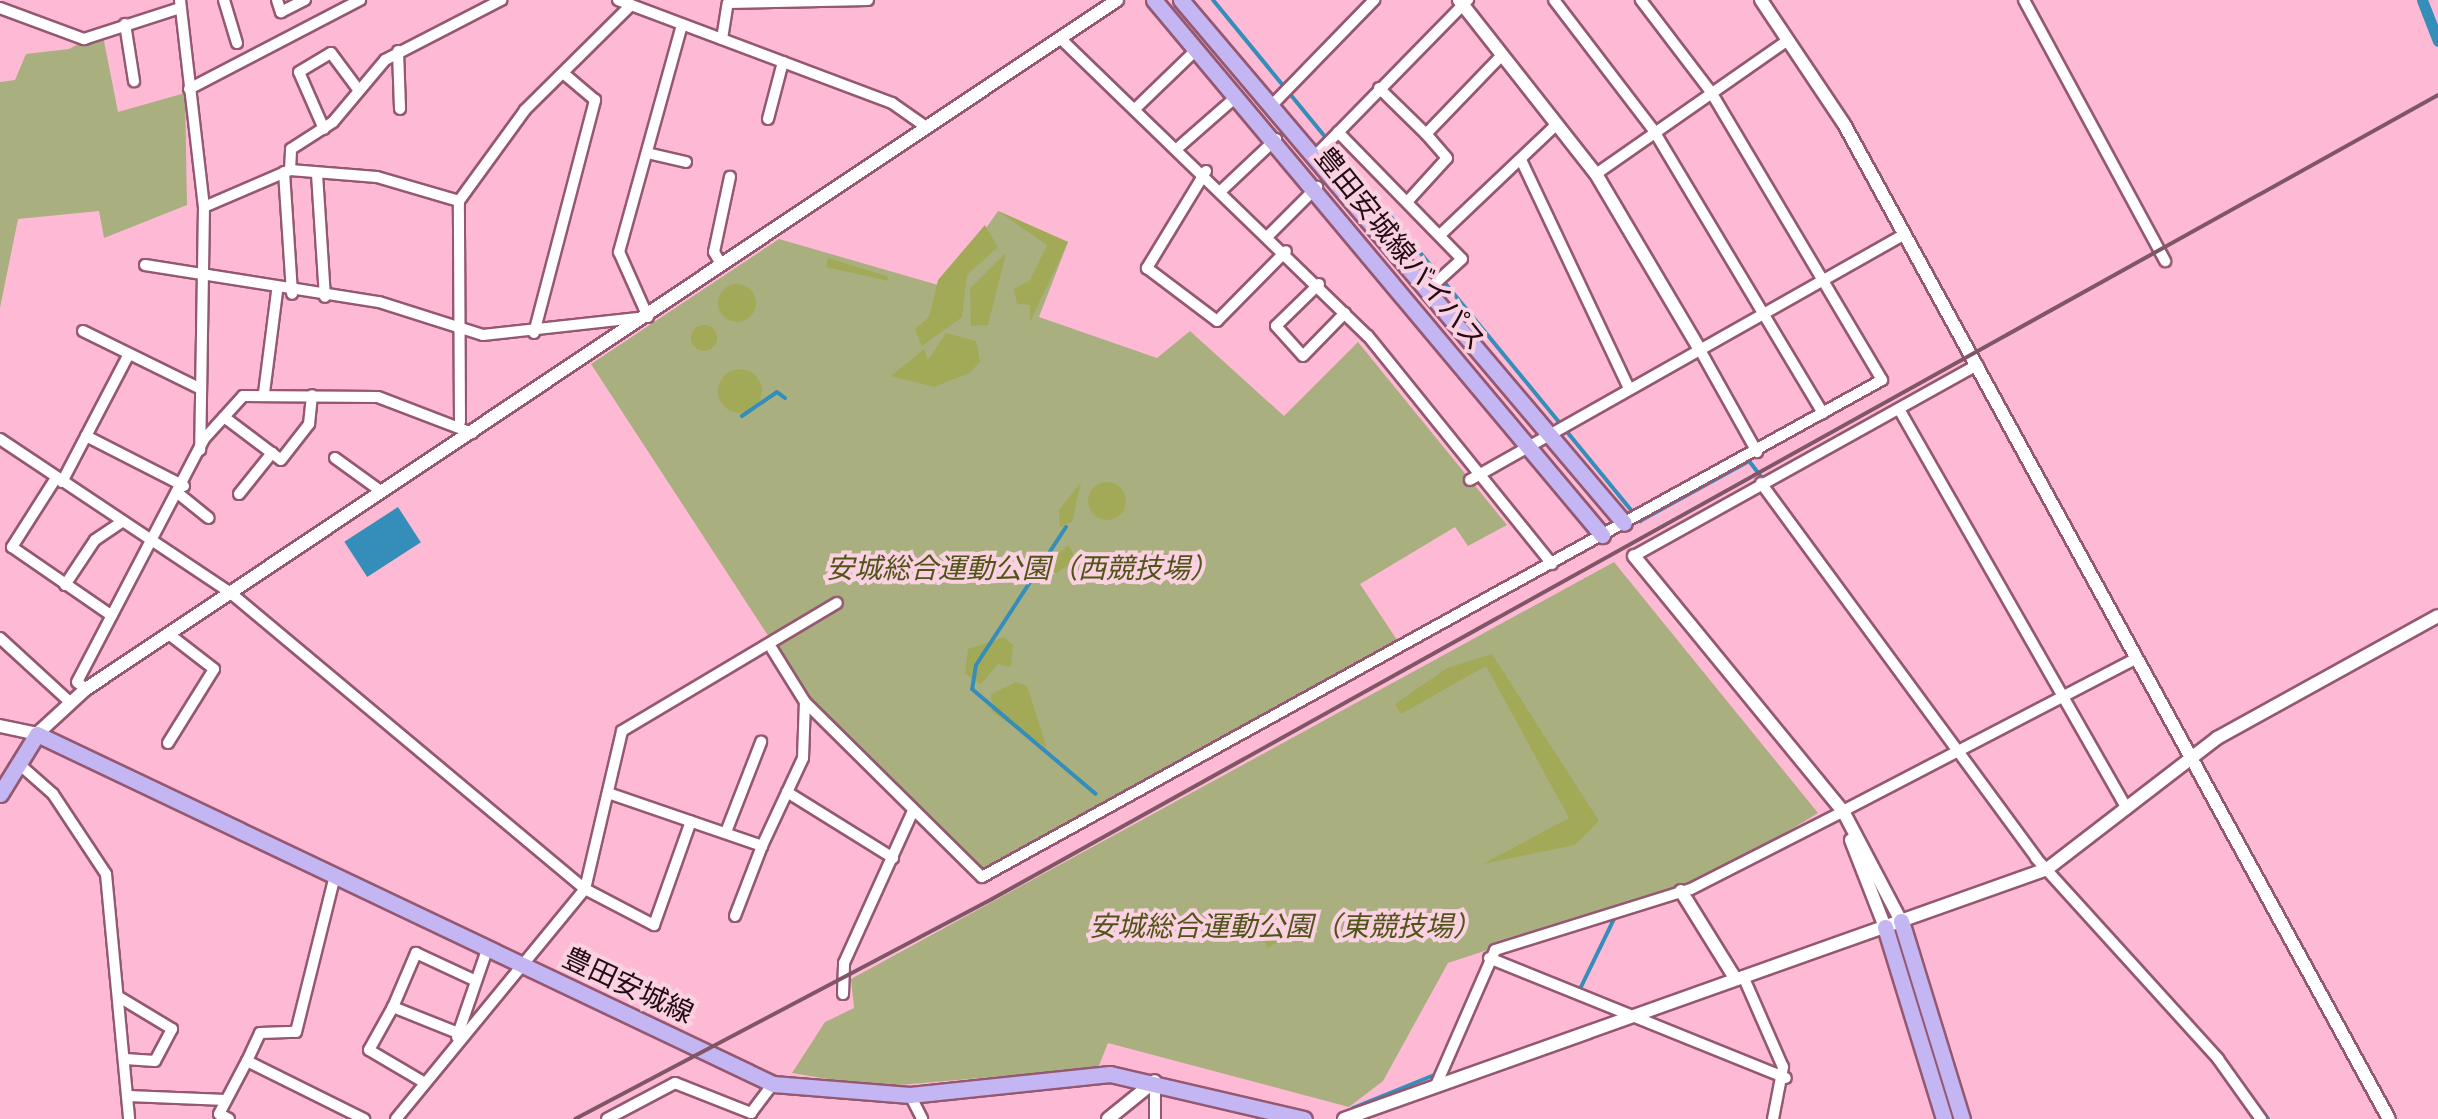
<!DOCTYPE html>
<html>
<head>
<meta charset="utf-8">
<style>
  body { margin:0 }
  #map { position:relative; width:2438px; height:1119px; overflow:hidden; background:#febad5; font-family:Bitter,"Noto Sans JP",serif }
  div>[style] { position:absolute }
  [style*='--x'] { left:calc(var(--x)*1px); top:calc(var(--y)*1px); width:calc(var(--w)*1px); rotate:calc(var(--a)*1deg) }
  .green>* { inset:0; background:#aaaf80 }
  .forest>* { inset:0; background:#a2aa58 }
  .round { border-radius:50% }
  .water>* { inset:0; background:#348eb9; transform-origin:0 0 }
  .stream>* { height:4px; margin:-2px; padding:0 2px; transform-origin:2px; border-radius:2px; background:#348eb9 }
  .canal>* { height:11px; margin:-5.5px; padding:0 5.5px; transform-origin:5.5px; border-radius:5.5px; background:#348eb9 }
  .roads { filter:drop-shadow(2px 0 #945871) drop-shadow(-2px 0 #945871) drop-shadow(0 2px #945871) drop-shadow(0 -2px #945871) }
  .minor>* { height:10px; margin:-5px; padding:0 5px; transform-origin:5px; border-radius:5px; background:#fff }
  .tertiary>* { height:12px; margin:-6px; padding:0 6px; transform-origin:6px; border-radius:6px; background:#fff }
  .primary>* { height:15px; margin:-7.5px; padding:0 7.5px; transform-origin:7.5px; border-radius:7.5px; background:#c4b5f3 }
  .rail>* { height:4px; margin:-2px; padding:0 2px; transform-origin:2px; border-radius:2px; background:#805667 }
  span { translate:-50% -50%; white-space:nowrap; text-align:center; line-height:1.15; -webkit-text-stroke:8px #fad1e0; paint-order:stroke }
  .street-label { font-size:28px; color:#220b15 }
  .park-label { font-size:28px; color:#505418; font-style:italic }
</style>
</head>
<body>
<div id="map">
  <div class="green">
    <div style="clip-path:polygon(102px 31px,118px 112px,185px 93px,187px 205px,104px 238px,99px 211px,18px 219px,0 308px,0 82px,15px 80px,26px 54px,69px 49px)"></div>
    <div style="clip-path:polygon(998px 211px,1068px 242px,1039px 317px,1157px 358px,1190px 331px,1284px 416px,1358px 342px,1507px 525px,1468px 546px,1455px 527px,1360px 584px,1399px 643px,983px 874px,810px 700px,591px 364px,779px 239px,945px 287px)"></div>
    <div style="clip-path:polygon(1614px 562px,1818px 813px,1720px 873px,1448px 963px,1383px 1081px,1349px 1107px,1108px 1043px,1098px 1068px,876px 1087px,792px 1073px,825px 1022px,854px 1008px,851px 979px)"></div>
  </div>
  <div class="forest">
    <div style="clip-path:polygon(998px 211px,1068px 242px,1030px 322px,1030px 305px,1017px 304px,1014px 289px,1030px 280px,1047px 245px)"></div>
    <div style="clip-path:polygon(985px 225px,998px 247px,967px 275px,962px 317px,922px 346px,915px 329px,929px 317px,938px 280px)"></div>
    <div style="clip-path:polygon(1006px 253px,988px 325px,971px 326px,970px 289px)"></div>
    <div style="clip-path:polygon(828px 258px,887px 276px,889px 281px,826px 267px)"></div>
    <div class="round" style="left:718px;top:284px;width:38px;height:38px"></div>
    <div class="round" style="left:691px;top:325px;width:26px;height:26px"></div>
    <div style="clip-path:polygon(946px 333px,976px 341px,980px 362px,969px 373px,934px 387px,891px 376px,924px 349px,928px 360px)"></div>
    <div class="round" style="left:718px;top:369px;width:44px;height:44px"></div>
    <div style="clip-path:polygon(1081px 482px,1072px 522px,1060px 527px,1059px 510px)"></div>
    <div class="round" style="left:1088px;top:482px;width:38px;height:38px"></div>
    <div style="clip-path:polygon(1068px 545px,1077px 559px,1040px 584px,1045px 567px)"></div>
    <div style="clip-path:polygon(1004px 637px,1013px 645px,1011px 667px,998px 664px,981px 684px,965px 674px,968px 649px)"></div>
    <div style="clip-path:polygon(1492px 654px,1599px 821px,1575px 845px,1483px 864px,1569px 818px,1486px 666px,1401px 714px,1395px 704px,1447px 668px)"></div>
    <div style="clip-path:polygon(1016px 682px,1027px 686px,1047px 748px,992px 712px,991px 694px)"></div>
    <div style="clip-path:polygon(1249px 912px,1272px 914px,1299px 928px,1268px 948px)"></div>
  </div>
  <div class="water">
    <div style="left:398px;top:507px;width:42px;height:64px;rotate:57deg"></div>
  </div>
  <div class="stream">
    <div style="--x:1213;--y:0;--w:674;--a:50.66"></div>
    <div style="--x:1640;--y:521;--w:124;--a:-28.8"></div>
    <div style="--x:1749;--y:461;--w:24;--a:52"></div>
    <div style="--x:742;--y:416;--w:42;--a:-34.4"></div>
    <div style="--x:777;--y:392;--w:10;--a:37"></div>
    <div style="--x:1066;--y:527;--w:165;--a:123.1"></div>
    <div style="--x:976;--y:665;--w:24;--a:99"></div>
    <div style="--x:972;--y:689;--w:162;--a:40.3"></div>
    <div style="--x:1485;--y:985;--w:25;--a:-64"></div>
    <div style="--x:1579;--y:991;--w:80;--a:-64.1"></div>
    <div style="--x:2253;--y:1099;--w:25;--a:53"></div>
    <div style="--x:1353;--y:1108;--w:93;--a:-22.1"></div>
  </div>
  <div class="canal">
    <div style="--x:2422;--y:0;--w:44;--a:68.7"></div>
  </div>
  <div class="roads">
    <div class="minor">
      <div style="--x:180;--y:0;--w:208;--a:83.4"></div>
      <div style="--x:204;--y:207;--w:243;--a:90.9"></div>
      <div style="--x:224;--y:0;--w:45;--a:73.2"></div>
      <div style="--x:277;--y:0;--w:13;--a:72"></div>
      <div style="--x:281;--y:12;--w:27;--a:-27"></div>
      <div style="--x:618;--y:0;--w:293;--a:20.6"></div>
      <div style="--x:892;--y:103;--w:38;--a:35"></div>
      <div style="--x:1554;--y:0;--w:165;--a:52.6"></div>
      <div style="--x:1654;--y:131;--w:329;--a:59.1"></div>
      <div style="--x:2024;--y:0;--w:297;--a:61.6"></div>
      <div style="--x:0;--y:8;--w:90;--a:20.3"></div>
      <div style="--x:84;--y:39;--w:101;--a:-17.9"></div>
      <div style="--x:125;--y:24;--w:58;--a:81"></div>
      <div style="--x:722;--y:39;--w:36;--a:-81"></div>
      <div style="--x:728;--y:3;--w:140;--a:-1.2"></div>
      <div style="--x:1061;--y:39;--w:427;--a:44.1"></div>
      <div style="--x:1368;--y:336;--w:293;--a:51.1"></div>
      <div style="--x:398;--y:51;--w:58;--a:88"></div>
      <div style="--x:1379;--y:88;--w:66;--a:44.4"></div>
      <div style="--x:1426;--y:134;--w:110;--a:-46.1"></div>
      <div style="--x:189;--y:89;--w:193;--a:-27.5"></div>
      <div style="--x:1274;--y:103;--w:144;--a:-45.8"></div>
      <div style="--x:1137;--y:107;--w:83;--a:-44"></div>
      <div style="--x:768;--y:119;--w:59;--a:-75.3"></div>
      <div style="--x:324;--y:129;--w:62;--a:-113.7"></div>
      <div style="--x:299;--y:72;--w:37;--a:-31"></div>
      <div style="--x:331;--y:53;--w:44;--a:53.4"></div>
      <div style="--x:1338;--y:132;--w:177;--a:45.7"></div>
      <div style="--x:1462;--y:259;--w:45;--a:137.7"></div>
      <div style="--x:1180;--y:146;--w:74;--a:-41.2"></div>
      <div style="--x:647;--y:153;--w:40;--a:13"></div>
      <div style="--x:1315;--y:156;--w:219;--a:-45.6"></div>
      <div style="--x:1522;--y:162;--w:250;--a:64.7"></div>
      <div style="--x:290;--y:170;--w:21;--a:-87"></div>
      <div style="--x:291;--y:149;--w:50;--a:-32.7"></div>
      <div style="--x:333;--y:122;--w:81;--a:-50"></div>
      <div style="--x:385;--y:60;--w:131;--a:-27.3"></div>
      <div style="--x:1206;--y:171;--w:114;--a:121.3"></div>
      <div style="--x:1147;--y:268;--w:88;--a:37.1"></div>
      <div style="--x:1217;--y:321;--w:98;--a:-45.4"></div>
      <div style="--x:284;--y:172;--w:122;--a:86.2"></div>
      <div style="--x:317;--y:174;--w:123;--a:86.3"></div>
      <div style="--x:1596;--y:174;--w:234;--a:-34.9"></div>
      <div style="--x:1223;--y:189;--w:73;--a:-43.3"></div>
      <div style="--x:1407;--y:202;--w:59;--a:-47.7"></div>
      <div style="--x:1447;--y:158;--w:32;--a:-131"></div>
      <div style="--x:204;--y:207;--w:94;--a:-23.3"></div>
      <div style="--x:290;--y:170;--w:87;--a:4.6"></div>
      <div style="--x:377;--y:177;--w:85;--a:16.3"></div>
      <div style="--x:1440;--y:235;--w:160;--a:-43.5"></div>
      <div style="--x:1267;--y:237;--w:71;--a:-45"></div>
      <div style="--x:721;--y:264;--w:14;--a:-120"></div>
      <div style="--x:714;--y:252;--w:77;--a:-78"></div>
      <div style="--x:145;--y:265;--w:237;--a:9"></div>
      <div style="--x:379;--y:302;--w:109;--a:17.6"></div>
      <div style="--x:483;--y:335;--w:165;--a:-6.3"></div>
      <div style="--x:1319;--y:284;--w:60;--a:135.7"></div>
      <div style="--x:1276;--y:326;--w:40;--a:48"></div>
      <div style="--x:1303;--y:356;--w:60;--a:-45.7"></div>
      <div style="--x:648;--y:317;--w:71;--a:-114"></div>
      <div style="--x:619;--y:252;--w:236;--a:-74.5"></div>
      <div style="--x:83;--y:331;--w:127;--a:26.2"></div>
      <div style="--x:534;--y:333;--w:241;--a:-75.3"></div>
      <div style="--x:595;--y:100;--w:42;--a:-139.8"></div>
      <div style="--x:1700;--y:350;--w:117;--a:60.8"></div>
      <div style="--x:264;--y:393;--w:102;--a:-82.7"></div>
      <div style="--x:1899;--y:409;--w:460;--a:60.3"></div>
      <div style="--x:224;--y:417;--w:71;--a:37"></div>
      <div style="--x:281;--y:460;--w:46;--a:-52.1"></div>
      <div style="--x:309;--y:424;--w:29;--a:-84"></div>
      <div style="--x:460;--y:422;--w:221;--a:-90.3"></div>
      <div style="--x:459;--y:201;--w:112;--a:-54"></div>
      <div style="--x:525;--y:110;--w:149;--a:-44.7"></div>
      <div style="--x:86;--y:436;--w:110;--a:27"></div>
      <div style="--x:0;--y:439;--w:279;--a:33.7"></div>
      <div style="--x:232;--y:594;--w:460;--a:39.9"></div>
      <div style="--x:585;--y:889;--w:78;--a:27.6"></div>
      <div style="--x:654;--y:925;--w:110;--a:-70.4"></div>
      <div style="--x:335;--y:458;--w:58;--a:35.9"></div>
      <div style="--x:56;--y:478;--w:82;--a:122.5"></div>
      <div style="--x:12;--y:547;--w:121;--a:34.6"></div>
      <div style="--x:1470;--y:480;--w:500;--a:-29.5"></div>
      <div style="--x:62;--y:482;--w:144;--a:-62.4"></div>
      <div style="--x:1761;--y:483;--w:465;--a:53.7"></div>
      <div style="--x:2036;--y:858;--w:271;--a:47.8"></div>
      <div style="--x:2218;--y:1059;--w:74;--a:54.4"></div>
      <div style="--x:179;--y:494;--w:38;--a:39"></div>
      <div style="--x:239;--y:494;--w:53;--a:-51.2"></div>
      <div style="--x:1634;--y:556;--w:393;--a:-29.1"></div>
      <div style="--x:65;--y:585;--w:54;--a:-56.3"></div>
      <div style="--x:95;--y:540;--w:32;--a:-34"></div>
      <div style="--x:0;--y:638;--w:96;--a:42.5"></div>
      <div style="--x:772;--y:649;--w:62;--a:58.1"></div>
      <div style="--x:805;--y:702;--w:249;--a:44.7"></div>
      <div style="--x:982;--y:877;--w:1028;--a:-28.91"></div>
      <div style="--x:1882;--y:380;--w:335;--a:-120.7"></div>
      <div style="--x:1711;--y:92;--w:116;--a:-127.3"></div>
      <div style="--x:86;--y:689;--w:11;--a:-142"></div>
      <div style="--x:77;--y:682;--w:274;--a:-62.4"></div>
      <div style="--x:204;--y:439;--w:58;--a:-47.8"></div>
      <div style="--x:243;--y:396;--w:135;--a:0.4"></div>
      <div style="--x:378;--y:397;--w:101;--a:21"></div>
      <div style="--x:168;--y:743;--w:87;--a:-58.1"></div>
      <div style="--x:214;--y:669;--w:56;--a:-142.3"></div>
      <div style="--x:19;--y:764;--w:45;--a:41.4"></div>
      <div style="--x:53;--y:794;--w:96;--a:56.5"></div>
      <div style="--x:106;--y:874;--w:246;--a:84.6"></div>
      <div style="--x:787;--y:792;--w:125;--a:31.9"></div>
      <div style="--x:611;--y:794;--w:160;--a:19"></div>
      <div style="--x:762;--y:846;--w:97;--a:-65"></div>
      <div style="--x:803;--y:758;--w:56;--a:-88"></div>
      <div style="--x:1843;--y:811;--w:327;--a:-27.5"></div>
      <div style="--x:726;--y:832;--w:97;--a:-68.7"></div>
      <div style="--x:735;--y:916;--w:75;--a:-68.9"></div>
      <div style="--x:1489;--y:958;--w:320;--a:22"></div>
      <div style="--x:1743;--y:976;--w:99;--a:66.3"></div>
      <div style="--x:1783;--y:1067;--w:53;--a:100.9"></div>
      <div style="--x:843;--y:994;--w:31;--a:-88"></div>
      <div style="--x:844;--y:963;--w:167;--a:-65.6"></div>
      <div style="--x:119;--y:997;--w:62;--a:31.1"></div>
      <div style="--x:172;--y:1029;--w:36;--a:118"></div>
      <div style="--x:155;--y:1061;--w:30;--a:-176"></div>
      <div style="--x:393;--y:1007;--w:49;--a:119.2"></div>
      <div style="--x:369;--y:1050;--w:65;--a:30.5"></div>
      <div style="--x:453;--y:1031;--w:65;--a:-158.2"></div>
      <div style="--x:393;--y:1007;--w:59;--a:-66.9"></div>
      <div style="--x:416;--y:953;--w:64;--a:25"></div>
      <div style="--x:457;--y:1037;--w:95;--a:-71"></div>
      <div style="--x:247;--y:1061;--w:31;--a:-65"></div>
      <div style="--x:260;--y:1033;--w:36;--a:-2"></div>
      <div style="--x:296;--y:1032;--w:162;--a:-76"></div>
      <div style="--x:1155;--y:1081;--w:38;--a:90"></div>
      <div style="--x:1437;--y:1083;--w:145;--a:-66.4"></div>
      <div style="--x:1495;--y:950;--w:205;--a:-17.3"></div>
      <div style="--x:1691;--y:889;--w:165;--a:-27"></div>
      <div style="--x:910;--y:1095;--w:27;--a:63"></div>
      <div style="--x:128;--y:1096;--w:98;--a:2.3"></div>
      <div style="--x:229;--y:1119;--w:11;--a:-153"></div>
      <div style="--x:219;--y:1114;--w:60;--a:-62.2"></div>
      <div style="--x:247;--y:1061;--w:131;--a:26.4"></div>
      <div style="--x:396;--y:1119;--w:298;--a:-50.6"></div>
      <div style="--x:585;--y:889;--w:162;--a:-76.8"></div>
      <div style="--x:622;--y:731;--w:250;--a:-30.8"></div>
      <div style="--x:607;--y:1119;--w:77;--a:-27.9"></div>
      <div style="--x:675;--y:1083;--w:82;--a:21.5"></div>
      <div style="--x:751;--y:1113;--w:36;--a:-53"></div>
    </div>
    <div class="tertiary">
      <div style="--x:1459;--y:0;--w:221;--a:51.8"></div>
      <div style="--x:1596;--y:174;--w:204;--a:59.4"></div>
      <div style="--x:1761;--y:0;--w:149;--a:56.2"></div>
      <div style="--x:1844;--y:124;--w:1134;--a:61.29"></div>
      <div style="--x:1634;--y:556;--w:330;--a:50.7"></div>
      <div style="--x:1843;--y:811;--w:124;--a:62.2"></div>
      <div style="--x:0;--y:726;--w:38;--a:12"></div>
      <div style="--x:37;--y:734;--w:67;--a:-42.6"></div>
      <div style="--x:86;--y:689;--w:1240;--a:-33.75"></div>
      <div style="--x:1851;--y:840;--w:93;--a:68.7"></div>
      <div style="--x:1681;--y:891;--w:102;--a:58.2"></div>
      <div style="--x:1108;--y:1119;--w:60;--a:-39"></div>
      <div style="--x:1344;--y:1119;--w:746;--a:-19.58"></div>
      <div style="--x:2047;--y:869;--w:215;--a:-37.6"></div>
      <div style="--x:2217;--y:738;--w:252;--a:-28.9"></div>
    </div>
    <div class="primary">
      <div style="--x:1154;--y:0;--w:698;--a:50.06"></div>
      <div style="--x:1181;--y:0;--w:685;--a:49.73"></div>
      <div style="--x:0;--y:794;--w:70;--a:-58.3"></div>
      <div style="--x:37;--y:734;--w:815;--a:25.43"></div>
      <div style="--x:773;--y:1084;--w:137;--a:4.6"></div>
      <div style="--x:910;--y:1095;--w:201;--a:-6"></div>
      <div style="--x:1110;--y:1074;--w:199;--a:13.1"></div>
      <div style="--x:1901;--y:921;--w:207;--a:72.9"></div>
      <div style="--x:1885;--y:927;--w:201;--a:72.9"></div>
    </div>
  </div>
  <div class="rail">
    <div style="--x:575;--y:1119;--w:471;--a:-27.8"></div>
    <div style="--x:992;--y:899;--w:1654;--a:-29.07"></div>
  </div>
  <div class="street-label">
    <span style="left:1400px;top:249px;rotate:51deg">豊田安城線バイパス</span>
    <span style="left:628px;top:986px;rotate:25deg">豊田安城線</span>
  </div>
  <div class="park-label">
    <span style="left:1022px;top:569px">安城総合運動公園（西競技場）</span>
    <span style="left:1285px;top:927px">安城総合運動公園（東競技場）</span>
  </div>
</div>
</body>
</html>
